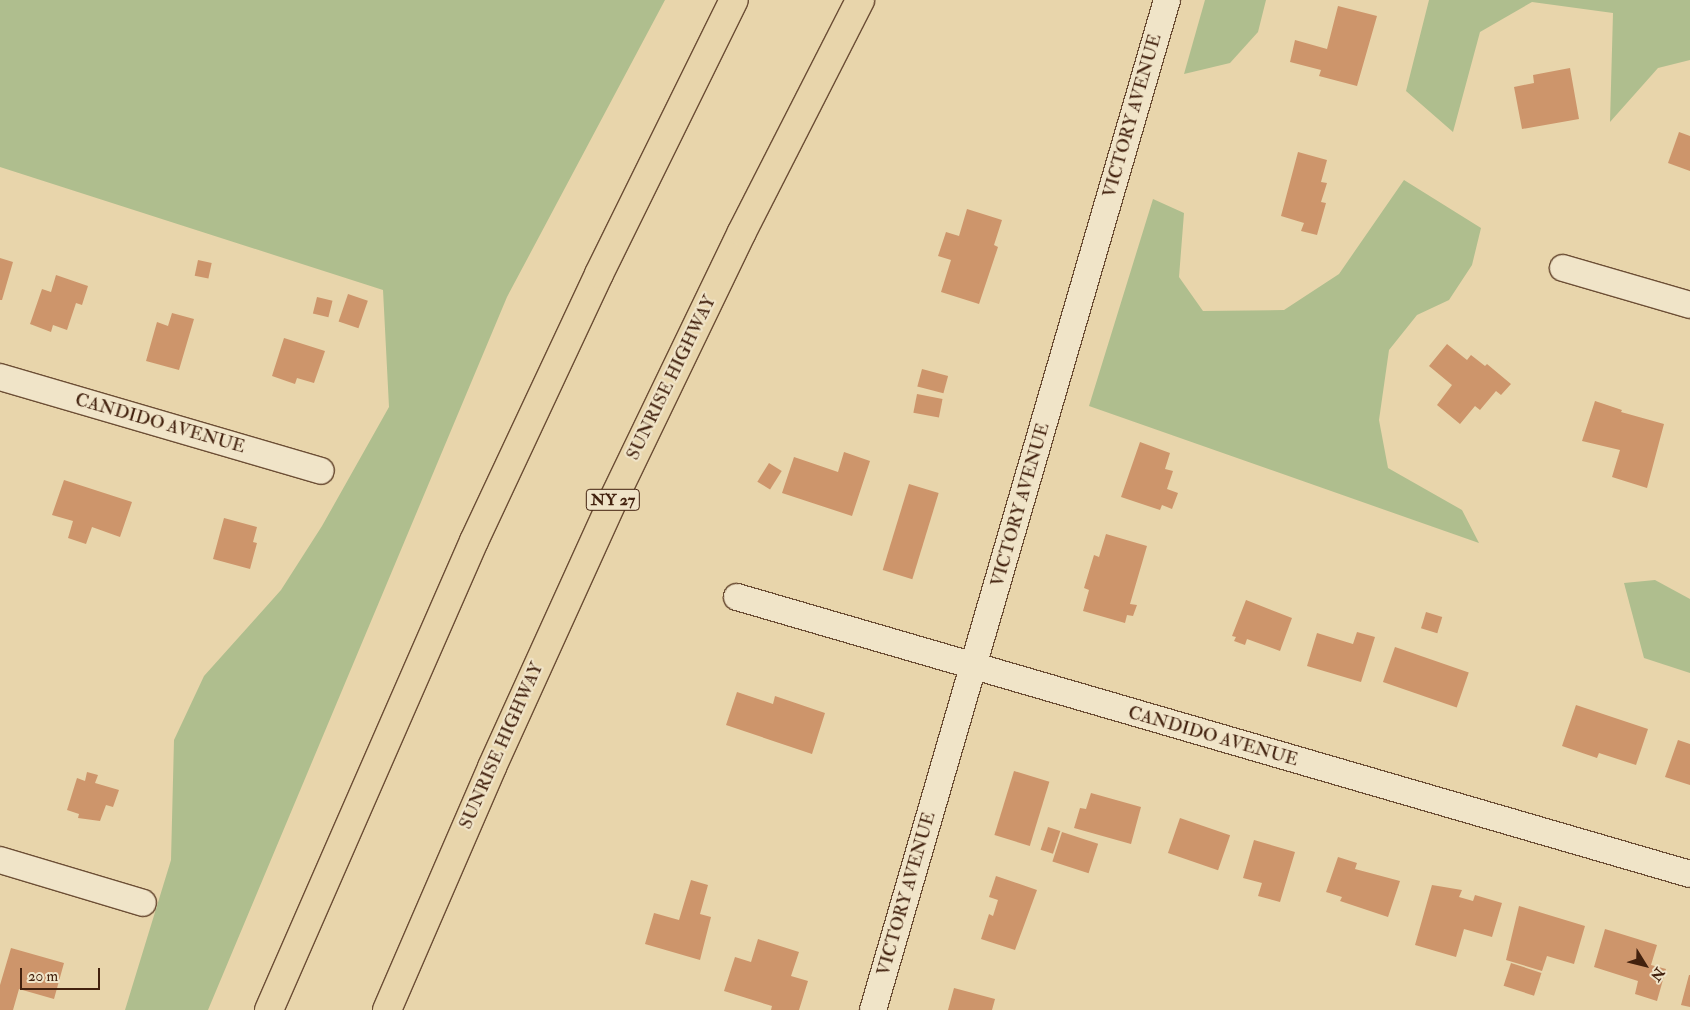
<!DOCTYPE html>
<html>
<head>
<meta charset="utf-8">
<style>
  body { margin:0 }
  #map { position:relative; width:1690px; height:1010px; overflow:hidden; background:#e8d5ab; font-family:"IM FELL Double Pica",serif }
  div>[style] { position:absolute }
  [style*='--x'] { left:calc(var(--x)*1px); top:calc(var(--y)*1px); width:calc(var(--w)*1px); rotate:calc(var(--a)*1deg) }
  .green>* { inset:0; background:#afbe8e }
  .building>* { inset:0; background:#cd956b; transform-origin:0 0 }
  .roads { filter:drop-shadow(1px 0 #6c4e35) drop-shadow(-1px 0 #6c4e35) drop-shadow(0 1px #6c4e35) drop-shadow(0 -1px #6c4e35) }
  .minor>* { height:26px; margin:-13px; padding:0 13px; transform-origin:13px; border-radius:13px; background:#f0e4c8 }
  .highway>* { height:28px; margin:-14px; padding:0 14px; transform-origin:14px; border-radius:14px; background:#e8d5ab }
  span { translate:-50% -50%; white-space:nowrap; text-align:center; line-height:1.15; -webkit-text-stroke:4.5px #f0e4c8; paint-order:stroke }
  .shield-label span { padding:1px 4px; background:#f0e4c8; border:1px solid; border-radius:4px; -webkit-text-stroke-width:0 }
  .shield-label { font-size:16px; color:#42210e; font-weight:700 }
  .street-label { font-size:18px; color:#42210e }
  .north { position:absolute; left:1620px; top:940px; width:50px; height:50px; -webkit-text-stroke:4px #f0e4c8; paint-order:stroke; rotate:126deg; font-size:14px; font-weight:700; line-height:20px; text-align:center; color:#42210e }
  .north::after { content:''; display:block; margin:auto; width:18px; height:22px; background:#42210e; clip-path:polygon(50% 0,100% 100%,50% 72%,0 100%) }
  .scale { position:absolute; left:20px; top:968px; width:80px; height:22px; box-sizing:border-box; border:2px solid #42210e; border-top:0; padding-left:6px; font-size:15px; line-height:18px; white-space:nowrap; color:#42210e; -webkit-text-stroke:4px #f0e4c8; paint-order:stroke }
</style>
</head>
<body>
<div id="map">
  <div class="green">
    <div style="clip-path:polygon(0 0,665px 0,507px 297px,208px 1010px,125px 1010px,171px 860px,174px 740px,204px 676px,281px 590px,322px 526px,389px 407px,383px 290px,0 167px)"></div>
    <div style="clip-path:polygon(1205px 0,1266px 0,1258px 32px,1230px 63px,1184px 74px)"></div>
    <div style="clip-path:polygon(1429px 0,1690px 0,1690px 60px,1658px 68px,1610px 122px,1613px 13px,1532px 2px,1480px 32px,1453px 132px,1406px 91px)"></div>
    <div style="clip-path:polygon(1404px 180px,1481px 228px,1472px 265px,1449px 300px,1417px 315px,1389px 350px,1379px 420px,1388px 468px,1462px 510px,1479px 543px,1089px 406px,1153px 199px,1184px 213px,1179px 277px,1203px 311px,1284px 310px,1339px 274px)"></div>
    <div style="clip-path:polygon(1655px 580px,1690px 599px,1690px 673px,1644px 658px,1624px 583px)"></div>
  </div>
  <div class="building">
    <div style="clip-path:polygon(1338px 6px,1377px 16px,1357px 86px,1319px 76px,1321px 70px,1290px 62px,1295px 40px,1327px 49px)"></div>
    <div style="clip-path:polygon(1570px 68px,1579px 119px,1522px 129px,1514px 87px,1534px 83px,1533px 75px)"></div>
    <div style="clip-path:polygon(1679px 132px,1690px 136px,1690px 171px,1668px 163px)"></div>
    <div style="clip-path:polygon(1298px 152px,1327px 160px,1321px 182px,1327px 183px,1321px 202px,1326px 203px,1317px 235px,1301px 231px,1304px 223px,1281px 216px)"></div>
    <div style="clip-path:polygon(967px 209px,1002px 220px,994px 245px,998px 247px,979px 304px,941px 292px,951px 260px,938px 256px,946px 232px,959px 236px)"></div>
    <div style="clip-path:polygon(0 258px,13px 262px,2px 300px,0 300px)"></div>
    <div style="left:198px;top:260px;width:14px;height:16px;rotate:12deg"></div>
    <div style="clip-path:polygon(56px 275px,88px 286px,82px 305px,76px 303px,67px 330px,53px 325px,51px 332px,30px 324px,42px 289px,51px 292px)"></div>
    <div style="left:348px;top:294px;width:21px;height:29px;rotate:19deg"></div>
    <div style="left:317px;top:297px;width:16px;height:17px;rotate:14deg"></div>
    <div style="clip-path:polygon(172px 313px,194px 319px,179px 370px,146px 361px,157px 322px,168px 326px)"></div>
    <div style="clip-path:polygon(284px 338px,325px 351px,314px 383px,297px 378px,295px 384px,272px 376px)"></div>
    <div style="clip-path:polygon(1447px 344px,1467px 360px,1471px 355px,1485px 366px,1487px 364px,1511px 384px,1501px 395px,1496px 391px,1480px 410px,1475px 406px,1460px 424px,1437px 405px,1452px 385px,1429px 366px)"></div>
    <div style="left:922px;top:369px;width:27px;height:18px;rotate:15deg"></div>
    <div style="left:917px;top:394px;width:26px;height:19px;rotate:11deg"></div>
    <div style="clip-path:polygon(1595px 401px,1622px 410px,1621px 412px,1664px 424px,1647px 488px,1612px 477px,1620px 450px,1582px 441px)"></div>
    <div style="clip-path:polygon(1140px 442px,1170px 453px,1165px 469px,1173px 471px,1167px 489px,1178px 493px,1172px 509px,1162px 505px,1160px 510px,1121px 497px)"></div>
    <div style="clip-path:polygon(844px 452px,870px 461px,852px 516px,782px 493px,794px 457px,838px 472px)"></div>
    <div style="left:769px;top:463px;width:15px;height:22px;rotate:32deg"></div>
    <div style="clip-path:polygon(64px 480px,132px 502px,120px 537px,92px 527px,86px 544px,68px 538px,73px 521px,52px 515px)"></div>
    <div style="left:909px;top:484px;width:31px;height:90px;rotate:17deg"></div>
    <div style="clip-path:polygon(224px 518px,257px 527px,253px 542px,257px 543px,250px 569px,213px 559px)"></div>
    <div style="clip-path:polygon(1106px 534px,1147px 546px,1130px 604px,1137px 605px,1133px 616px,1127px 615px,1125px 623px,1083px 611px,1089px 590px,1084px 588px,1094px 555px,1099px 557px)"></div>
    <div style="clip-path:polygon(1246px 600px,1292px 618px,1280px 651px,1247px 639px,1245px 645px,1234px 641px,1236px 637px,1232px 636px)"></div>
    <div style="left:1426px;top:612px;width:17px;height:17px;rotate:17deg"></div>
    <div style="clip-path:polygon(1357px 632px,1375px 637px,1361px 682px,1307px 666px,1317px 633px,1353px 644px)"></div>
    <div style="left:1395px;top:647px;width:78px;height:37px;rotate:19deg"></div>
    <div style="clip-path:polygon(737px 692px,773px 704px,775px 696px,825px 713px,812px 754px,726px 725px)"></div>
    <div style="clip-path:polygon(1576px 705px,1648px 729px,1636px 765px,1599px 753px,1597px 758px,1562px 746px)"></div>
    <div style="clip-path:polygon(1678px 740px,1690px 744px,1690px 785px,1665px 777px)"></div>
    <div style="left:1014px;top:771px;width:37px;height:67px;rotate:17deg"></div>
    <div style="clip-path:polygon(87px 772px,98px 775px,95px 783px,119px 790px,113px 807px,106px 805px,100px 821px,78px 818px,79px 814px,67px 810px,77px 778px,85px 781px)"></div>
    <div style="clip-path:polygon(1091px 793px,1141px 807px,1131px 844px,1074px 828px,1080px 808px,1086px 809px)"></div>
    <div style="left:1180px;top:818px;width:53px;height:37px;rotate:19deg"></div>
    <div style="left:1048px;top:827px;width:13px;height:24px;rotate:18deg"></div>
    <div style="left:1062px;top:832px;width:38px;height:31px;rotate:18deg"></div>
    <div style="clip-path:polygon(1254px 840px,1295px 852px,1280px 902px,1258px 896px,1262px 883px,1243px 878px)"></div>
    <div style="clip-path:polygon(1338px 857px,1357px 863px,1355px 869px,1400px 881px,1388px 917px,1340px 901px,1342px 897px,1326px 892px)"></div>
    <div style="clip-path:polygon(996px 876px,1037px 890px,1015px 950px,981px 939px,989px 914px,993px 916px,998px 900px,989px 897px)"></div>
    <div style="clip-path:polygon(691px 880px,708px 885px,700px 914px,711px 917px,700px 960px,645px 944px,654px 913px,679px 920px)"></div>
    <div style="clip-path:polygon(1432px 885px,1462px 890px,1459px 897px,1473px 901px,1475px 895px,1502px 903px,1492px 937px,1464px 929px,1456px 957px,1415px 945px)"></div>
    <div style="clip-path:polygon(1519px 906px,1585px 926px,1574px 964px,1547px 956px,1542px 971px,1506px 960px)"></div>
    <div style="clip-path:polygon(1605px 929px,1657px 945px,1651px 965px,1666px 969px,1657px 1001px,1635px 994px,1638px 981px,1594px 967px)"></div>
    <div style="clip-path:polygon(758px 939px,799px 952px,791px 976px,808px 981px,799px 1010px,771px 1010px,772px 1006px,724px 991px,735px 957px,751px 962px)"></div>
    <div style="clip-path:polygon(11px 948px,64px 963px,54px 999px,19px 989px,13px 1010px,0 1010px,0 985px)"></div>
    <div style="left:1511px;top:963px;width:32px;height:24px;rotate:18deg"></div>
    <div style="clip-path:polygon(1689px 975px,1690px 975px,1690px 1007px,1681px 1005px)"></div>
    <div style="clip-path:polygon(954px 988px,995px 999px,992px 1010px,948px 1010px)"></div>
  </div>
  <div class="roads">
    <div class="minor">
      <div style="--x:1563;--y:268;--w:132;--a:16.2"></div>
      <div style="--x:0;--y:377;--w:334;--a:16.3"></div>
      <div style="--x:737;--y:597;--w:992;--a:16.21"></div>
      <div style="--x:0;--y:860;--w:149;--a:16.7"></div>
      <div style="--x:873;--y:1010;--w:1052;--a:-73.77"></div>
    </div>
    <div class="highway">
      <div style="--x:269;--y:1010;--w:512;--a:-66.39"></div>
      <div style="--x:474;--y:541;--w:295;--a:-64.9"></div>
      <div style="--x:599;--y:274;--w:305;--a:-63.8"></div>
      <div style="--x:387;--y:1010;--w:265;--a:-66.6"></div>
      <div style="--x:492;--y:767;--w:293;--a:-65.6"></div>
      <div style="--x:613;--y:500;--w:297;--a:-64.3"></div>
      <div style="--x:742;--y:232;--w:260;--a:-63"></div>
    </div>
  </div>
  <div class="shield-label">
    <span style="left:613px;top:500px">NY 27</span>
  </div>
  <div class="street-label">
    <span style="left:1133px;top:116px;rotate:-74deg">VICTORY AVENUE</span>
    <span style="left:672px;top:378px;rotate:-64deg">SUNRISE HIGHWAY</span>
    <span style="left:160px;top:424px;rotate:16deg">CANDIDO AVENUE</span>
    <span style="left:1021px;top:505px;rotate:-74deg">VICTORY AVENUE</span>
    <span style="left:1213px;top:737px;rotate:16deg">CANDIDO AVENUE</span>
    <span style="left:502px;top:746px;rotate:-66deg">SUNRISE HIGHWAY</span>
    <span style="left:907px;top:894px;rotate:-74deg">VICTORY AVENUE</span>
  </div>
  <div class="north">N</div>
  <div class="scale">20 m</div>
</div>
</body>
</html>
